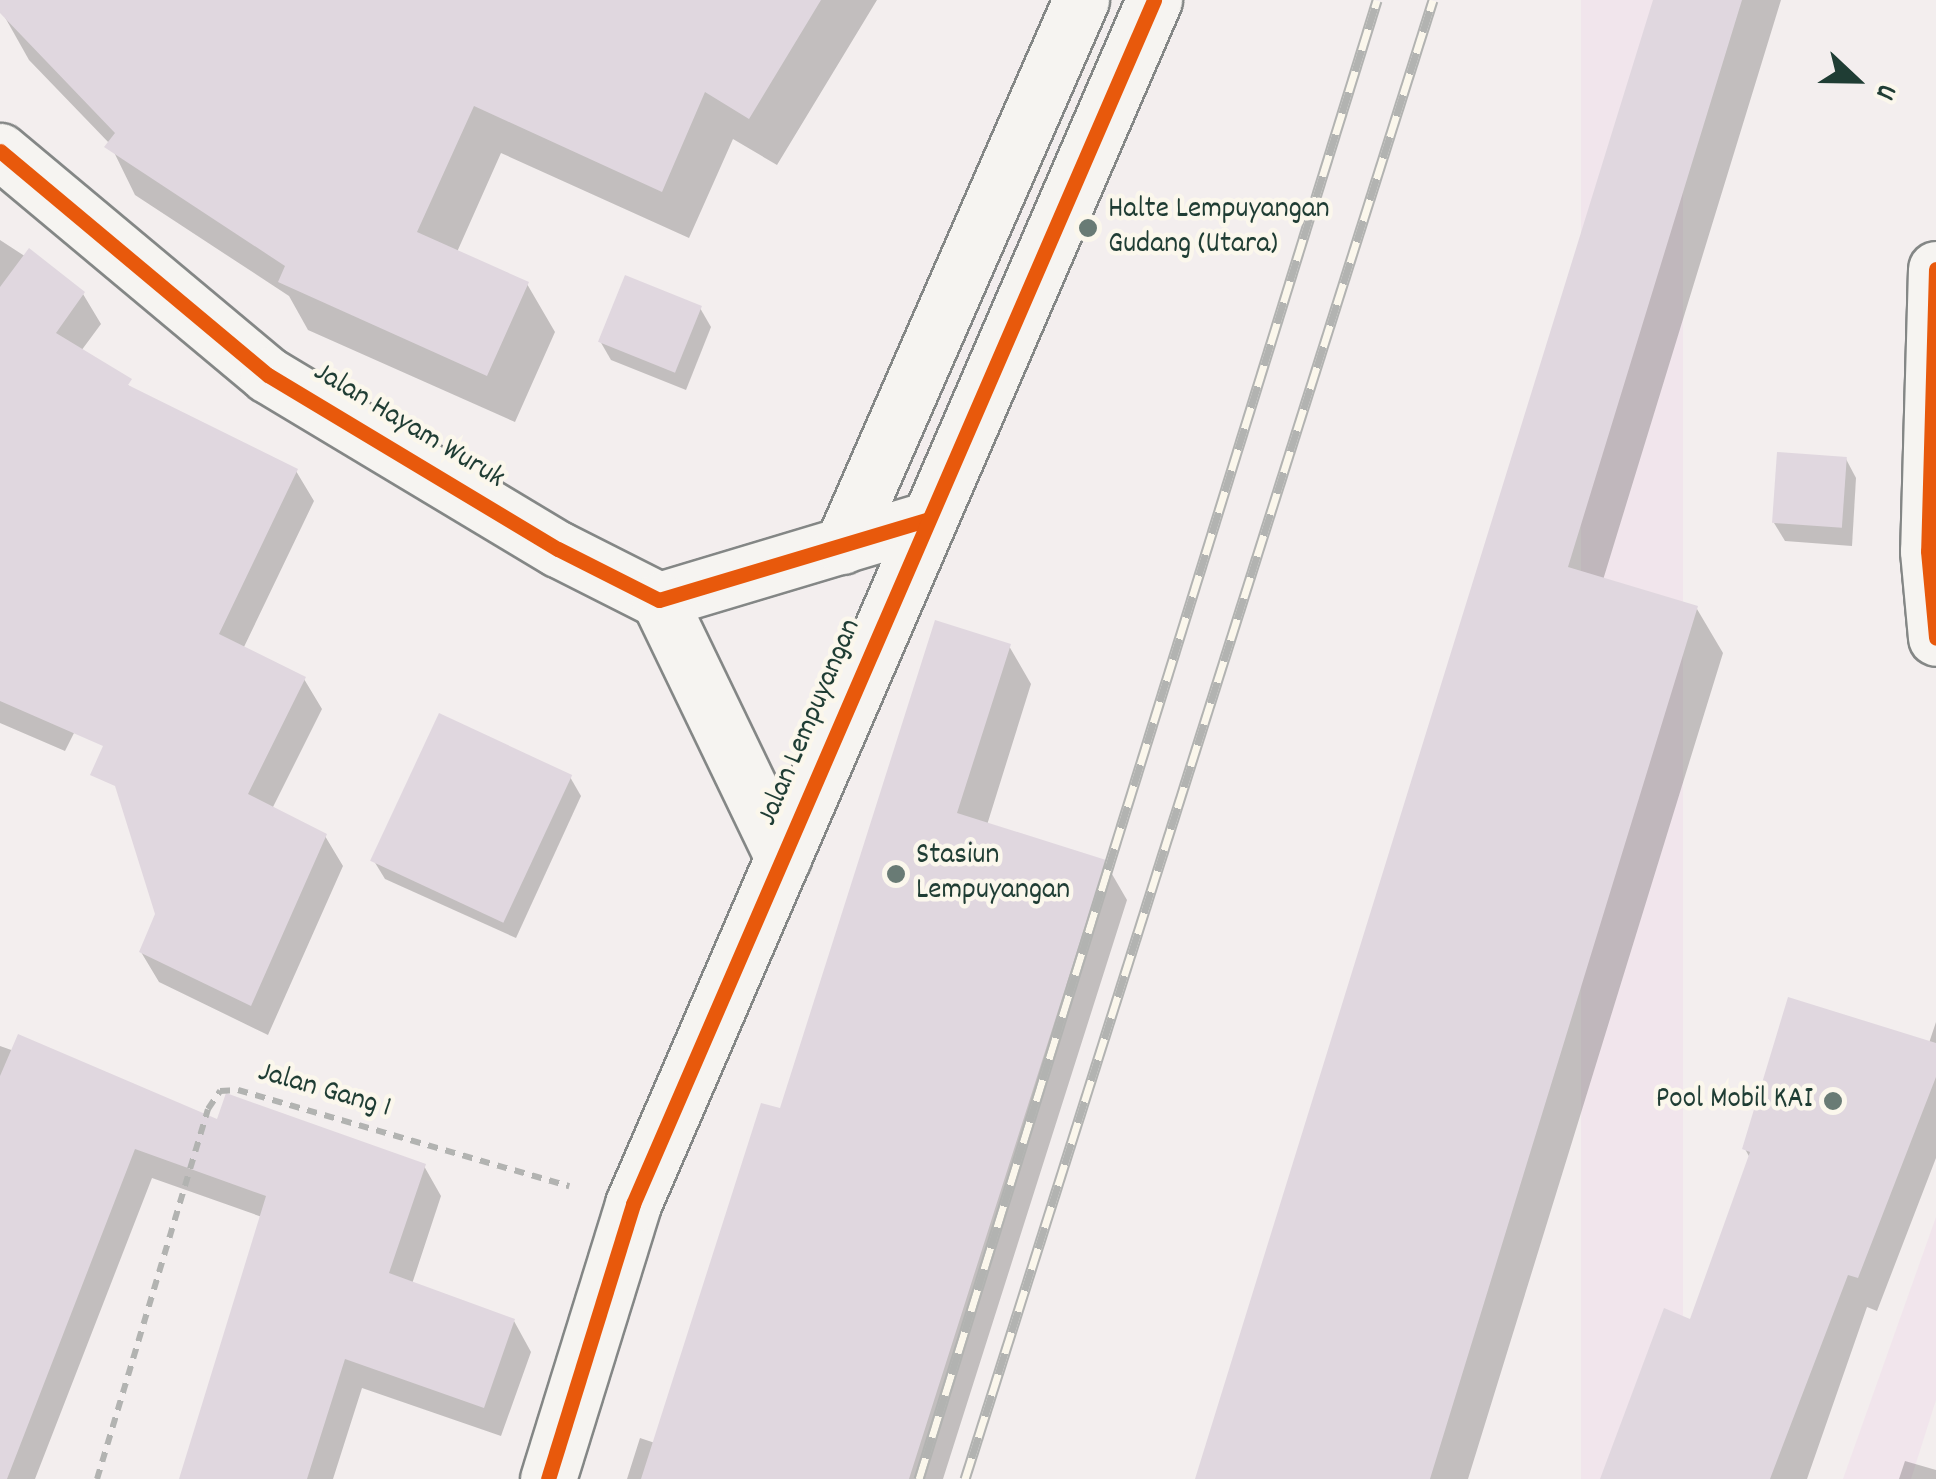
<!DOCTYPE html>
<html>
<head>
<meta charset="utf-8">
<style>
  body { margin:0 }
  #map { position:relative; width:1936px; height:1479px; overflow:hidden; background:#f3eeee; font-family:Dekko,sans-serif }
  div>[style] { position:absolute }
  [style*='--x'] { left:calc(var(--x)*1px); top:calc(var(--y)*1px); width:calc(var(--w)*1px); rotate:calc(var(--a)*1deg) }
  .built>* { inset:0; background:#f1e5ec; transform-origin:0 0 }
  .shadow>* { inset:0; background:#0003 }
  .building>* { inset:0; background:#e0d7df; transform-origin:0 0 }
  .path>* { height:6px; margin-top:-3px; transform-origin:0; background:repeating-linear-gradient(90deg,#b2b3b1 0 10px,transparent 0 18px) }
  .roads { filter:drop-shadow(2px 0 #848786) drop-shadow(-2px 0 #848786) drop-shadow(0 2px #848786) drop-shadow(0 -2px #848786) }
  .tertiary>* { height:55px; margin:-27.5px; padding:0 27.5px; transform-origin:27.5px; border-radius:27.5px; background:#f6f4f1 }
  .rail>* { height:11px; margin-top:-5.5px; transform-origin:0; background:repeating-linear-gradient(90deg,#fbf7ec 0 22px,#b2b3b1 0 44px); box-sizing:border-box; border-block:2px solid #b2b3b1 }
  .cycleway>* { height:15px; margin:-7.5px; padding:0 7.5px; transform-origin:7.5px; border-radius:7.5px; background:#e8590c }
  .dots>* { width:28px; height:28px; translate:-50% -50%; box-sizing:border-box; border:5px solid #fbf7ec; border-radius:50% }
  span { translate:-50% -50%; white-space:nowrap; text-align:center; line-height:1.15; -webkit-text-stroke:9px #fbf7ec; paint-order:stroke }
  .poi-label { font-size:30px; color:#1f3d34 }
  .left { translate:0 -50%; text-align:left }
  .right { translate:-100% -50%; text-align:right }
  .street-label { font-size:30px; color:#1f3d34 }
  .north { position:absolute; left:1806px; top:30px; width:100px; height:100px; -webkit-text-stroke:8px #fbf7ec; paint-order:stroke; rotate:112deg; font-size:28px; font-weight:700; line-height:40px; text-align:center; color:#1f3d34 }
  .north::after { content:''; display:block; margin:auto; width:35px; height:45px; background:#1f3d34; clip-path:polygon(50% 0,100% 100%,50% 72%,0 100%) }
</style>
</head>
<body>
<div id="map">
  <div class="built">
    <div style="left:1581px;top:0;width:102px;height:1548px"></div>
    <div style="clip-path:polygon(1936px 1217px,1936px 1400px,1911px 1479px,1843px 1479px)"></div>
  </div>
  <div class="shadow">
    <div style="clip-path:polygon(14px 0,877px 0,777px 165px,733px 139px,689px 238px,501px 153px,457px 252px,527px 284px,555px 332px,515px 422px,308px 330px,289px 296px,135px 195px,110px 144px,29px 60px,2px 12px)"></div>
    <div style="clip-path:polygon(1656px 0,1781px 0,1603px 580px,1697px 609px,1723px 653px,1468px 1479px,1198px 1479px)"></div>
    <div style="clip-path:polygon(0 240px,83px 294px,101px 324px,81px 351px,136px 391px,296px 471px,314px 501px,243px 649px,304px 679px,322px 709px,272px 809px,325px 836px,343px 866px,268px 1035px,159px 982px,141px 952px,158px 914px,126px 629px,65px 751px,0 723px)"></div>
    <div style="clip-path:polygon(700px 308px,711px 327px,686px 390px,611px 360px,600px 341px)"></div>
    <div style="clip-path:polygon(1846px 459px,1856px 478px,1852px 546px,1785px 541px,1774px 523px)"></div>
    <div style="clip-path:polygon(1009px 646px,1031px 684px,987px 825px,1105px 862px,1127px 900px,943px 1479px,627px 1479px,640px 1438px,655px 1443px,781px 1111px)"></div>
    <div style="clip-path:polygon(570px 777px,581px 796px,516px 938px,385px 879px,374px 861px)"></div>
    <div style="clip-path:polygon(1936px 1022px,1936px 1158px,1877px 1311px,1867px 1307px,1807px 1479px,1607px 1479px,1691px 1322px,1750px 1158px,1745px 1149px,1929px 1043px)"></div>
    <div style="clip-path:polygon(0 1046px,218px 1123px,424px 1166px,441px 1196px,412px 1284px,514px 1321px,531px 1352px,501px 1436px,362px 1388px,333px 1479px,181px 1479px,262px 1217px,152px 1178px,35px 1479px,0 1479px)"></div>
    <div style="clip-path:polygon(1905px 1461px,1936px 1470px,1936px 1479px,1899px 1479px)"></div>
  </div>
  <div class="building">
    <div style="clip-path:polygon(0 0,821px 0,749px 119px,705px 92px,662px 192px,474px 106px,417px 232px,529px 282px,487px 376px,278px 282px,285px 266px,104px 147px,115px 133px,0 13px)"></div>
    <div style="clip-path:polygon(1653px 0,1742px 0,1568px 567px,1698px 606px,1430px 1479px,1195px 1479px)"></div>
    <div style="clip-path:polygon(29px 248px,85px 292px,56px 333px,132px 379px,128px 385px,298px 469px,219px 634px,306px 677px,248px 794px,327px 834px,251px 1006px,139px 952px,155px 914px,115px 786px,90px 775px,103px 746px,0 701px,0 287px)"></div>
    <div style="left:625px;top:275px;width:83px;height:72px;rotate:22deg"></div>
    <div style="left:1777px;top:452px;width:70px;height:71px;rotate:4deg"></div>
    <div style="clip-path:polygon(935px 620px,1011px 644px,957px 813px,1106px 860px,909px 1479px,641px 1479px,761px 1103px,780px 1108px)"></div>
    <div style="left:439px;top:713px;width:147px;height:163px;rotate:25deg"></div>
    <div style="clip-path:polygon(1788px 997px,1936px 1043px,1936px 1077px,1858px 1278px,1848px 1275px,1770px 1479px,1600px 1479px,1664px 1308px,1690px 1319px,1750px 1152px,1742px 1149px)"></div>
    <div style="clip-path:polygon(18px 1034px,217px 1119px,226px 1093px,426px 1164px,389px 1273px,515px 1319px,484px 1408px,345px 1359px,307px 1479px,179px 1479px,266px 1196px,135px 1149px,7px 1479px,0 1479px,0 1076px)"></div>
  </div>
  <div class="path">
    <div style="--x:97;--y:1479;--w:386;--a:-73.3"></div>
    <div style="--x:208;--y:1109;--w:22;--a:-56"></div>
    <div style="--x:220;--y:1091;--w:18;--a:-3"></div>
    <div style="--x:238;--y:1090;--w:345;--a:16.2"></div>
  </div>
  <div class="roads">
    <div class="tertiary">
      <div style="--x:0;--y:151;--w:349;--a:39.9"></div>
      <div style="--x:268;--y:375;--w:338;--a:31"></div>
      <div style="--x:558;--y:549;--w:113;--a:26.8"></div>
      <div style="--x:659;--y:600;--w:279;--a:-16.7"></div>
      <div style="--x:1936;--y:269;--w:282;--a:91.6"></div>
      <div style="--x:1928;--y:551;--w:87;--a:84.7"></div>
      <div style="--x:842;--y:546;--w:596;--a:-66.36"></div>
      <div style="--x:659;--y:600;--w:286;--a:64.3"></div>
      <div style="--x:548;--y:1479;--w:288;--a:-72.8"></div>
      <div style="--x:633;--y:1204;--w:1312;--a:-66.6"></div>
    </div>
  </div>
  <div class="rail">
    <div style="--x:919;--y:1479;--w:1548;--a:-72.79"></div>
    <div style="--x:965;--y:1479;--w:1551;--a:-72.44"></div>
  </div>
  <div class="cycleway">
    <div style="--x:0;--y:151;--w:349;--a:39.9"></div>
    <div style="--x:268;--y:375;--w:338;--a:31"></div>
    <div style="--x:558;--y:549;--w:113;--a:26.8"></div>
    <div style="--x:659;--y:600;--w:279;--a:-16.7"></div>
    <div style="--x:1936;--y:269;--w:282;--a:91.6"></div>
    <div style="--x:1928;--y:551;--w:87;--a:84.7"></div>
    <div style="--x:548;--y:1479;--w:288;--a:-72.8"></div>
    <div style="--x:633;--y:1204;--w:1312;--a:-66.6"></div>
  </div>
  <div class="dots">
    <div style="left:1088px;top:228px;background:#697b75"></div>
    <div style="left:896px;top:874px;background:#697b75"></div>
    <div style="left:1833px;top:1101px;background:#697b75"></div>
  </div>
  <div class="poi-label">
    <span class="left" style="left:1108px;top:228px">Halte Lempuyangan<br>Gudang (Utara)</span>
    <span class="left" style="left:916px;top:874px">Stasiun<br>Lempuyangan</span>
    <span class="right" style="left:1813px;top:1101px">Pool Mobil KAI</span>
  </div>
  <div class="street-label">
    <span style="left:408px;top:427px;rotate:31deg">Jalan Hayam Wuruk</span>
    <span style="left:811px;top:723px;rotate:-67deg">Jalan Lempuyangan</span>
    <span style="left:324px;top:1092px;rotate:16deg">Jalan Gang 1</span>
  </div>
  <div class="north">U</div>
</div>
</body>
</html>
